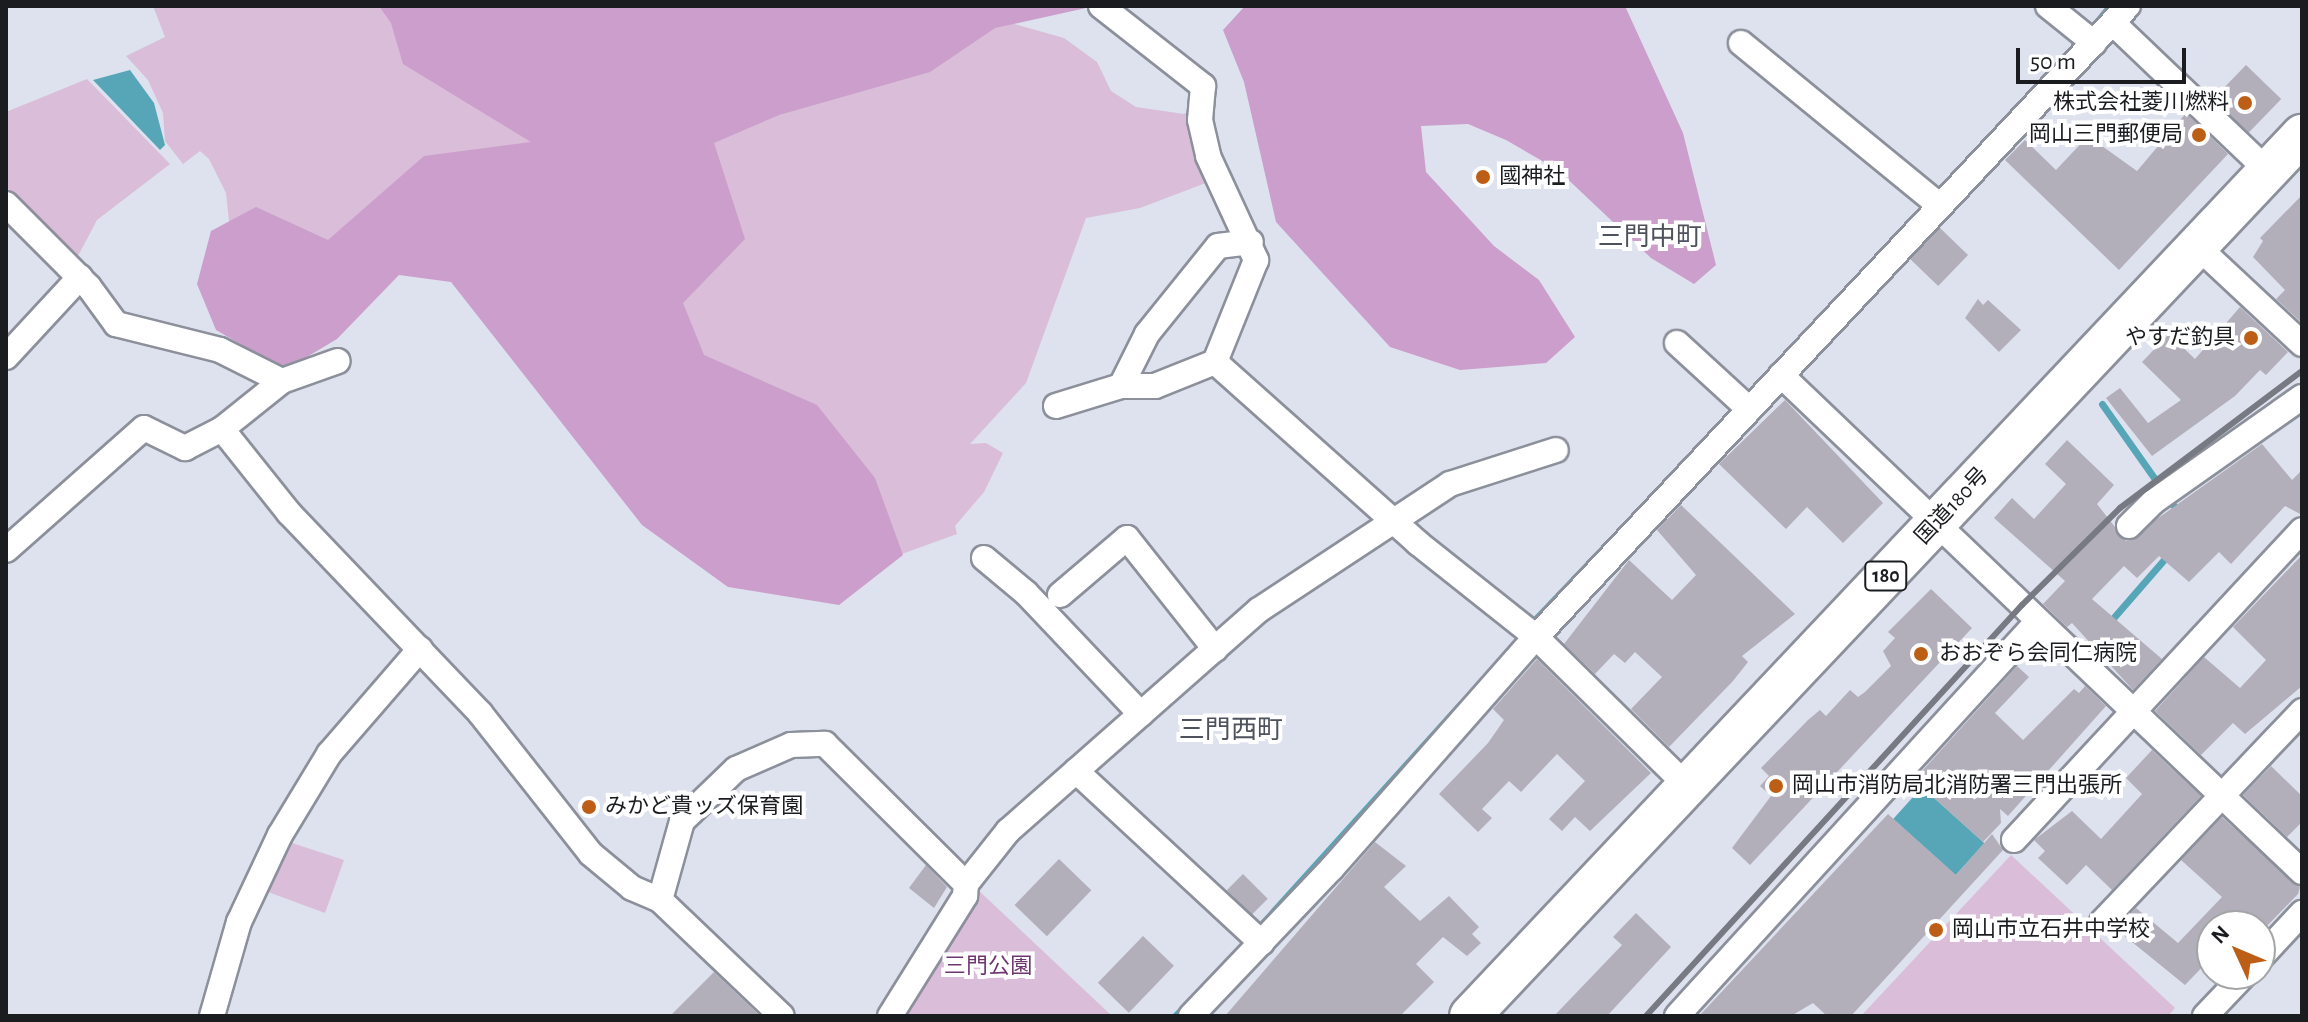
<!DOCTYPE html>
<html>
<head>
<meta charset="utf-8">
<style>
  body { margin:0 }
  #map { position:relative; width:2308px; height:1022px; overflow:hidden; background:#dee2ee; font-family:"Alegreya Sans","Noto Sans JP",sans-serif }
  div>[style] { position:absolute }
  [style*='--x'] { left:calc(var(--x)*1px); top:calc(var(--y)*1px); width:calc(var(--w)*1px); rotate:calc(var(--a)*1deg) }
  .green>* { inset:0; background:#d9bdd9 }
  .forest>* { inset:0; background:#cb9ecb }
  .water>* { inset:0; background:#57a6b7; transform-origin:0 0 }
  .stream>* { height:7px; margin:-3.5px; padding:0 3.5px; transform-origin:3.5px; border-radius:3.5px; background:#57a6b7 }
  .building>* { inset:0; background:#b2afbb; transform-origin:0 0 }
  .roads { filter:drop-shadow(2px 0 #8c909b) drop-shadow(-2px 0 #8c909b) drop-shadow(0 2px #8c909b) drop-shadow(0 -2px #8c909b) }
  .minor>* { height:24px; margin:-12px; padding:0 12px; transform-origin:12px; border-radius:12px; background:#fff }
  .trunk>* { height:40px; margin:-20px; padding:0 20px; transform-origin:20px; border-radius:20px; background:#fff }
  .rail>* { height:6px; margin:-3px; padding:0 3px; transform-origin:3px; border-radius:3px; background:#777a82 }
  .dots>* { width:22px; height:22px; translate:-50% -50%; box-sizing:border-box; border:4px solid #fff; border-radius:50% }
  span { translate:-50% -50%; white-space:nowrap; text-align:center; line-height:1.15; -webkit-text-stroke:8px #fff; paint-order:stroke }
  .shield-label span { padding:2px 6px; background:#fff; border:2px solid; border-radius:6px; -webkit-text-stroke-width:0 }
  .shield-label { font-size:20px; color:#1a1c20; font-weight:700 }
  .poi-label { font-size:22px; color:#1a1c20 }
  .right { translate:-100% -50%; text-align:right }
  .left { translate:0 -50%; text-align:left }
  .street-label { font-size:22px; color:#1a1c20 }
  .park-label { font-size:22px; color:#6f3771 }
  .quarter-label { font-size:26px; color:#4e525c }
  .frame { position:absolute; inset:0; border:8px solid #1a1c20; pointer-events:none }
  .north { position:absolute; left:2196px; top:910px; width:80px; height:80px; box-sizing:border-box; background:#fff; border:2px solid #a3a4a6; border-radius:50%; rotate:314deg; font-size:22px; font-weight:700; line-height:32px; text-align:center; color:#1a1c20 }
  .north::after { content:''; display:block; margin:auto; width:28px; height:36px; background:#bd5e17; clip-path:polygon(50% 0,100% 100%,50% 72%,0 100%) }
  .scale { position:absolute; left:2016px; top:48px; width:170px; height:36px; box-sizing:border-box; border:4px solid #1a1c20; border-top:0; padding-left:10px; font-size:24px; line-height:28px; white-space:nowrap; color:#1a1c20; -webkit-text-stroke:6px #fff; paint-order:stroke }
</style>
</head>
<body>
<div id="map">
  <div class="green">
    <div style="clip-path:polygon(153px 6px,654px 6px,1011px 23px,1064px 38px,1097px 62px,1111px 91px,1136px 107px,1184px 114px,1196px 107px,1211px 181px,1140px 208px,1086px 218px,1026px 383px,970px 444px,986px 443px,1003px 453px,984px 492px,955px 526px,957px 534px,877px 563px,730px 414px,645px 294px,327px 256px,230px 230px,226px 193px,209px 159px,200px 151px,183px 164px,165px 141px,163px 113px,148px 80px,126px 56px,165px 37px)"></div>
    <div style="clip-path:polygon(87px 79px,170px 164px,97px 220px,78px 256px,6px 187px,6px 112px)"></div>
    <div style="clip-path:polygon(286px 841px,344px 860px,325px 913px,260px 889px)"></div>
    <div style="clip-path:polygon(2011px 855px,2175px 1008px,2168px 1016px,1861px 1016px)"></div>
    <div style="clip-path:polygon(977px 889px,1112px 1016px,900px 1016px)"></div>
  </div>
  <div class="forest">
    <div style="clip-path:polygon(379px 6px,1095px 6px,995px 28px,930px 72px,779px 115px,714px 143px,745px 239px,683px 303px,704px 355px,817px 405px,875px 478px,903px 555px,839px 605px,728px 587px,642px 525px,451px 282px,399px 275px,337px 339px,285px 370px,216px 330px,197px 284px,211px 231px,256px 207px,328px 240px,424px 156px,531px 142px,403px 64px,391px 23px)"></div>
    <div style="clip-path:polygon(1245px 6px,1625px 6px,1683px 133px,1716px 265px,1694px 284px,1651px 258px,1558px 170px,1506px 140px,1468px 124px,1421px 126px,1426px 172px,1494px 246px,1539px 280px,1575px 337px,1546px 363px,1460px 370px,1390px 347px,1276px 222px,1244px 82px,1223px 30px)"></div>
  </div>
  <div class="water">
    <div style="clip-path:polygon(130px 70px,154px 103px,165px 145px,160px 150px,93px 80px)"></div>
    <div style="left:1922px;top:787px;width:84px;height:43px;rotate:42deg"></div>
  </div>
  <div class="stream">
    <div style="--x:2096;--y:23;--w:22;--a:-51"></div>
    <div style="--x:1909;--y:225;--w:159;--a:-47.6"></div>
    <div style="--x:2102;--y:404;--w:133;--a:54.8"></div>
    <div style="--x:2108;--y:624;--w:91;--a:-49"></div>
    <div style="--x:1530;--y:625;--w:115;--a:-46.4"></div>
    <div style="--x:1261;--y:925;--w:298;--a:-47.9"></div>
    <div style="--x:1175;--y:1016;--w:14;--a:-45"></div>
  </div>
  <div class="building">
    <div style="left:2246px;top:65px;width:49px;height:47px;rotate:44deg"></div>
    <div style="clip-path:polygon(2186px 113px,2228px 154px,2119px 270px,2005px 160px,2025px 140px,2056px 170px,2088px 136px,2137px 171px)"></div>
    <div style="clip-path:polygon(2302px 195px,2302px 323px,2276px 299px,2285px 290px,2253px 257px,2263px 241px,2260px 238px)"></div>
    <div style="left:1940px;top:228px;width:39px;height:43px;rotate:44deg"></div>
    <div style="clip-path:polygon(1978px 299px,1983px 305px,1988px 300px,2021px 330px,1999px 352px,1965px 318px)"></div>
    <div style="clip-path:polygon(2240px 307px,2288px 352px,2266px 375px,2260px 370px,2235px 396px,2152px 456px,2106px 398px,2120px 388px,2148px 423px,2181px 400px,2142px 362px,2169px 334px,2195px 359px)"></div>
    <div style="clip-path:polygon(1785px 400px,1883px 503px,1843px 543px,1807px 507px,1786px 529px,1719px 464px)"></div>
    <div style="clip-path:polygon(2067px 440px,2114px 485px,2097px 504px,2126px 541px,2262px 444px,2292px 480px,2302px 470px,2302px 515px,2285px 506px,2231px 564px,2219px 552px,2189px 582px,2159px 556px,2137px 578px,2124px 566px,2092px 599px,2162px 659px,2133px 690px,2072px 623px,2067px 627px,2043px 604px,2065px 581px,1994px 518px,2012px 498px,2034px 519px,2066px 484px,2045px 464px)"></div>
    <div style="clip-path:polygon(1681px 505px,1795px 614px,1742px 656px,1748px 662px,1733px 681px,1669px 747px,1631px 709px,1662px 677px,1635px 652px,1625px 663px,1614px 654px,1595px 674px,1564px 644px,1629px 560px,1672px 600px,1696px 575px,1657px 530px)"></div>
    <div style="clip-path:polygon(2302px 555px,2302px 686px,2245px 734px,2233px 723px,2201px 755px,2155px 711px,2204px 657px,2240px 688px,2266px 660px,2233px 627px)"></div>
    <div style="clip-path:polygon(1931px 589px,1972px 628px,1750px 865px,1732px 848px,1771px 796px,1760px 786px,1769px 776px,1761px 768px,1808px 720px,1820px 710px,1826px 716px,1850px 690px,1858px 697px,1865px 692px,1891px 666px,1883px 651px,1895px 638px,1888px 632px)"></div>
    <div style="clip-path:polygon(1537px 659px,1651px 773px,1590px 831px,1575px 817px,1562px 831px,1549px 819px,1585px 781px,1557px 754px,1521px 792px,1509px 781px,1482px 809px,1492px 818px,1478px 832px,1439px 794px,1488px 743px,1504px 720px,1493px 709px)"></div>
    <div style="clip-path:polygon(2017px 666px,2029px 677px,1995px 713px,2023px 740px,2074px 689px,2079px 693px,2085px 686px,2106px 706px,2008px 816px,2000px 809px,2001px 823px,1983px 842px,1914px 780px)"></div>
    <div style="clip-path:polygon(2152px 750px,2201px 796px,2112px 890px,2086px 865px,2067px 885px,2038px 858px,2045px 851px,2034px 840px,2072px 811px,2101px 839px,2142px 794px,2126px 778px)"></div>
    <div style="clip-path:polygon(2271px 766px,2302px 796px,2302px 822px,2287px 837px,2243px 795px)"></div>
    <div style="clip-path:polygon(1888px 814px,1956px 875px,1992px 834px,2003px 850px,1851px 1016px,1827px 1016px,1813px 1003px,1791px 1016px,1699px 1016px)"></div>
    <div style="clip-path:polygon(2222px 817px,2300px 887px,2298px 894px,2267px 926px,2212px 926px,2212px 957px,2185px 985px,2116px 929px,2136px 908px,2178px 943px,2222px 897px,2181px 860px)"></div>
    <div style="clip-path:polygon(1375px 842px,1406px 866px,1384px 887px,1420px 921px,1449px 896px,1479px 927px,1472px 934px,1481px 943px,1467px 956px,1443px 937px,1416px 964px,1434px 982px,1400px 1016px,1225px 1016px)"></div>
    <div style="left:1059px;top:859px;width:45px;height:64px;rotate:44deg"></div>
    <div style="clip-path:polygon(926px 865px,947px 887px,934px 908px,909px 888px)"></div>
    <div style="left:1243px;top:874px;width:35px;height:23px;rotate:45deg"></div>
    <div style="clip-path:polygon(1636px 913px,1671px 947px,1607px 1016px,1554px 1016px,1622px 945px,1613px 937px)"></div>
    <div style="left:1143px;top:936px;width:43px;height:65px;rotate:44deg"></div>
    <div style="clip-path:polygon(714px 972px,760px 1016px,670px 1016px)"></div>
  </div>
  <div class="roads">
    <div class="minor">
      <div style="--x:1101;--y:6;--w:130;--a:38.1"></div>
      <div style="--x:1203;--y:86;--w:34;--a:95"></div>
      <div style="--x:1200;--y:120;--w:37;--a:77"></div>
      <div style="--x:1208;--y:156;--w:115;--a:65.2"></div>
      <div style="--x:1256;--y:260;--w:110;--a:111.9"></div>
      <div style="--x:1215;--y:362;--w:272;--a:41.7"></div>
      <div style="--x:1418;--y:543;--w:151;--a:38.5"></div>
      <div style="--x:1536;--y:637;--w:214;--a:44.6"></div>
      <div style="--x:2048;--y:6;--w:59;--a:38.8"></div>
      <div style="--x:2114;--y:24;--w:213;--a:43.7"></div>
      <div style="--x:1741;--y:43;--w:256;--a:39.3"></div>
      <div style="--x:6;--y:204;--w:117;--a:45"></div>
      <div style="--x:89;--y:287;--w:46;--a:53.9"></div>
      <div style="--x:116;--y:324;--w:107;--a:14"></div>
      <div style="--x:220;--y:350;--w:69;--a:26.6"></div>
      <div style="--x:282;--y:381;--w:59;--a:-19.7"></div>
      <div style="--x:2198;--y:247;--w:142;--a:43"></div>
      <div style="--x:1677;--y:343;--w:98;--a:42.5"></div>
      <div style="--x:6;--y:357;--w:109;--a:-47.2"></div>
      <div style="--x:1781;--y:375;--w:720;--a:43.65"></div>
      <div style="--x:1121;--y:386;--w:58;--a:-63.4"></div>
      <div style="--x:1147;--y:334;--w:113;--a:-51.1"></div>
      <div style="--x:1218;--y:246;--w:33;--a:-7"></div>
      <div style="--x:1056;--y:406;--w:68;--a:-17.1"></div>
      <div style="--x:1121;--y:386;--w:34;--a:0"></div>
      <div style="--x:1155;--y:386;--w:65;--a:-21.8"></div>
      <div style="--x:222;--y:429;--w:107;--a:51.4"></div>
      <div style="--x:289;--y:513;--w:277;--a:46.3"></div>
      <div style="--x:480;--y:713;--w:179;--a:51.8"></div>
      <div style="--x:591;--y:854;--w:53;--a:39.7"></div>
      <div style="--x:632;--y:888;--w:30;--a:23"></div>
      <div style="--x:660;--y:900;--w:168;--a:43.6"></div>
      <div style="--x:2129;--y:526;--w:34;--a:-45"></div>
      <div style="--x:2153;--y:502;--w:182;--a:-35.2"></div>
      <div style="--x:6;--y:550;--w:184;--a:-41.5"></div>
      <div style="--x:144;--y:428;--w:46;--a:26"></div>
      <div style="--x:185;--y:448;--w:42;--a:-27.2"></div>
      <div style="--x:222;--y:429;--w:77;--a:-38.7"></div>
      <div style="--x:984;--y:558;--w:55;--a:39.8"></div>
      <div style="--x:1026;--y:593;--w:167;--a:46.5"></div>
      <div style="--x:1060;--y:595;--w:88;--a:-40.4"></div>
      <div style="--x:1127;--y:538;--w:142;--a:51.6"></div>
      <div style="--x:1076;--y:771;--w:253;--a:42.8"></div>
      <div style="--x:2014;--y:840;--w:423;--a:-47.1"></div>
      <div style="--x:660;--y:900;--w:82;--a:-74.4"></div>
      <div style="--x:682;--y:821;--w:75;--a:-43.9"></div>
      <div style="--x:736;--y:769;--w:60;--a:-23.6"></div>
      <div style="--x:791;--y:745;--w:34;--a:-2"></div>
      <div style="--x:825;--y:744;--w:199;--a:44.8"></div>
      <div style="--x:2102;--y:922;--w:291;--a:-46.5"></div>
      <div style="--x:2260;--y:958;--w:62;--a:-47"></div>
      <div style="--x:212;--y:1016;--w:98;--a:-74"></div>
      <div style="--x:239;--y:922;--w:96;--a:-64.8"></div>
      <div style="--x:280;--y:835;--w:95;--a:-58.8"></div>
      <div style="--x:329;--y:754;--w:139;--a:-49.1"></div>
      <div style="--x:890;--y:1016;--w:142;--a:-58"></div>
      <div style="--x:965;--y:896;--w:12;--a:-85"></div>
      <div style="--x:966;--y:884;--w:68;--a:-51.6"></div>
      <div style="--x:1008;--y:831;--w:334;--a:-41.4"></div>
      <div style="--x:1259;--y:610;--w:229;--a:-33.4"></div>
      <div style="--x:1450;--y:484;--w:111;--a:-17.8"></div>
      <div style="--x:1191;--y:1016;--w:204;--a:-46.4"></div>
      <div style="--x:1332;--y:868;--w:308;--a:-48.6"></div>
      <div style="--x:1536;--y:637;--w:865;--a:-46.83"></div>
      <div style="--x:1677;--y:1016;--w:535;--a:-47.58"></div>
      <div style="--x:2205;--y:1016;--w:58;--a:-46.4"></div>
    </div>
    <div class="trunk">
      <div style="--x:1470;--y:1016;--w:1212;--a:-46.64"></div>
    </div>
  </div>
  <div class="rail">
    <div style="--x:1646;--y:1016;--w:557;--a:-47.55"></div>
    <div style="--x:2022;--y:605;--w:138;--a:-44.7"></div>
    <div style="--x:2120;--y:508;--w:228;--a:-37"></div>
  </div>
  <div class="dots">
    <div style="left:2245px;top:103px;background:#bd5e17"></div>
    <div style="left:2199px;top:135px;background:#bd5e17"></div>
    <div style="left:1483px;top:177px;background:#bd5e17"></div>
    <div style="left:2251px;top:338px;background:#bd5e17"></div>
    <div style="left:1921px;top:654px;background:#bd5e17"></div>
    <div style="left:1776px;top:786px;background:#bd5e17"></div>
    <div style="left:589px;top:807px;background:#bd5e17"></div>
    <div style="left:1936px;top:930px;background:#bd5e17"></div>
  </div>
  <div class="shield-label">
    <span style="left:1886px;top:576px">180</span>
  </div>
  <div class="poi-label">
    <span class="right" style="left:2229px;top:103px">株式会社菱川燃料</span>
    <span class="right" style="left:2183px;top:135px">岡山三門郵便局</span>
    <span class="left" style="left:1499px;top:177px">國神社</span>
    <span class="right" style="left:2235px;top:338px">やすだ釣具</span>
    <span class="left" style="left:1939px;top:654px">おおぞら会同仁病院</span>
    <span class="left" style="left:1792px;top:786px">岡山市消防局北消防署三門出張所</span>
    <span class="left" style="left:605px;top:807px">みかど貴ッズ保育園</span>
    <span class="left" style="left:1952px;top:930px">岡山市立石井中学校</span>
  </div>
  <div class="street-label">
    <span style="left:1952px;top:506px;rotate:-47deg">国道180号</span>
  </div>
  <div class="park-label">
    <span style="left:988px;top:967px">三門公園</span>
  </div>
  <div class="quarter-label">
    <span style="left:1650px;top:238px">三門中町</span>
    <span style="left:1231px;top:731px">三門西町</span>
  </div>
  <div class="frame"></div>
  <div class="north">N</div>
  <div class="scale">50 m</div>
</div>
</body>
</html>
